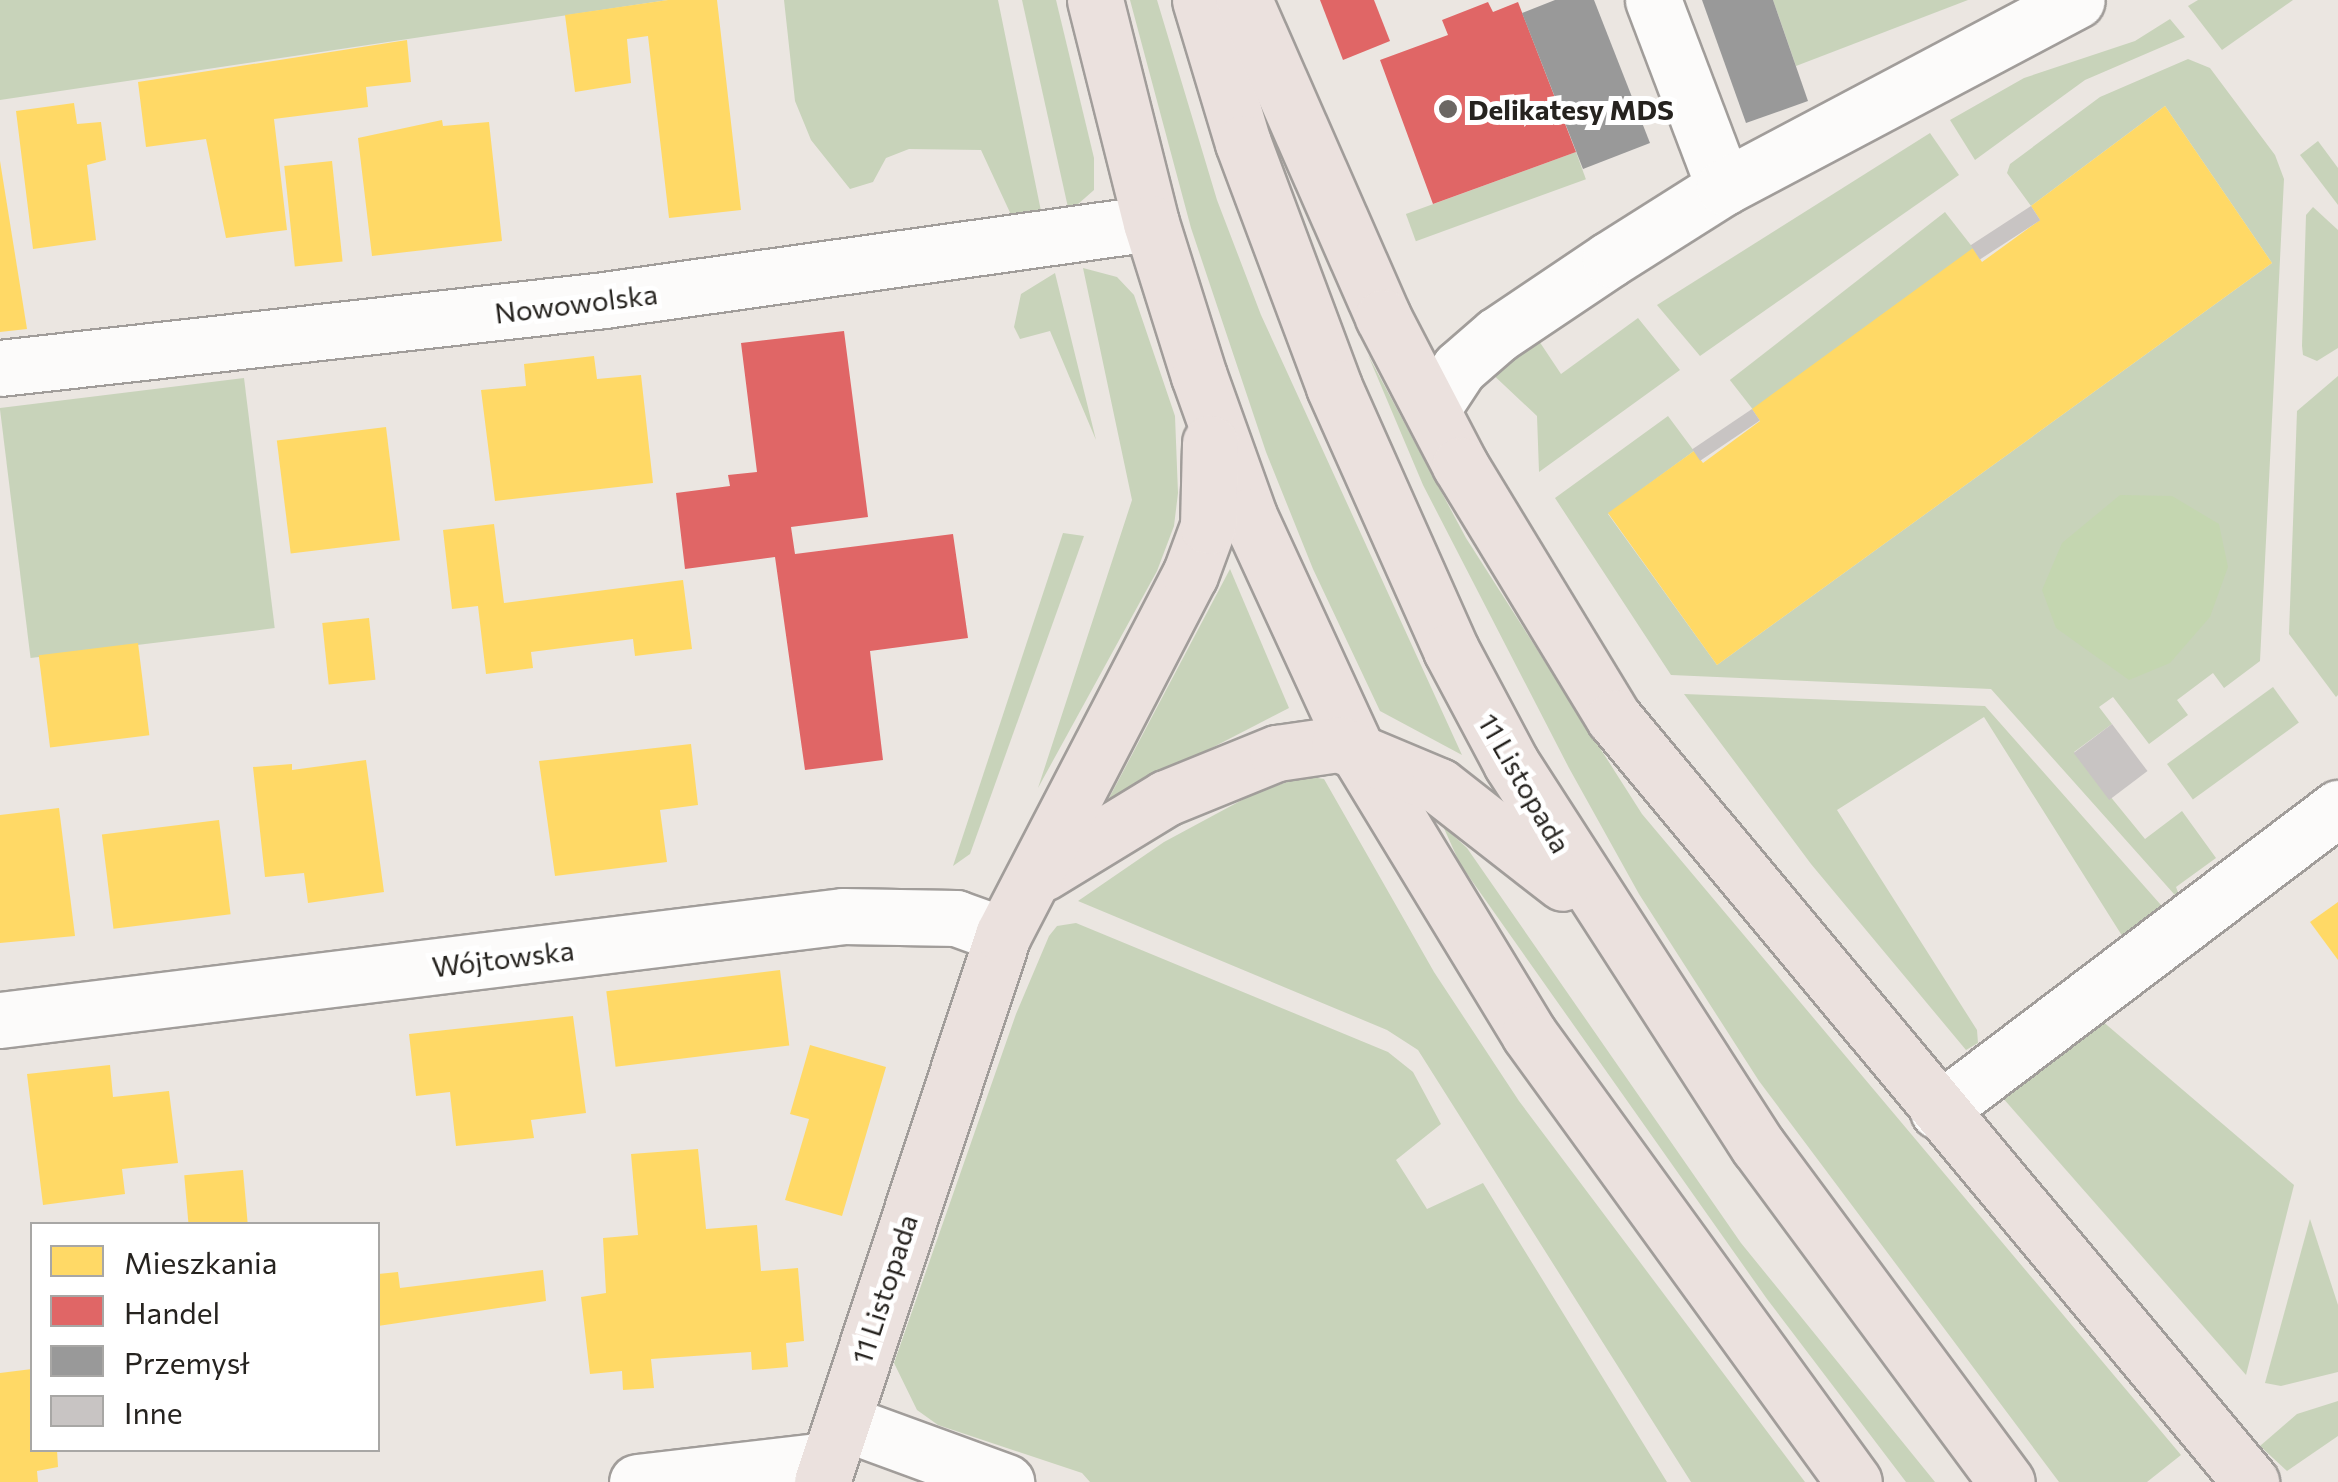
<!DOCTYPE html>
<html>
<head>
<meta charset="utf-8">
<style>
  body { margin:0 }
  #map { position:relative; width:2338px; height:1482px; overflow:hidden; background:#ebe6e1; font-family:Commissioner,sans-serif }
  div>[style] { position:absolute }
  [style*='--x'] { left:calc(var(--x)*1px); top:calc(var(--y)*1px); width:calc(var(--w)*1px); rotate:calc(var(--a)*1deg) }
  .green>* { inset:0; background:#c8d3ba; transform-origin:0 0 }
  .forest>* { inset:0; background:#c4d6b0 }
  .homes>* { inset:0; background:#ffd966; transform-origin:0 0 }
  .shops>* { inset:0; background:#e06666 }
  .industry>* { inset:0; background:#999 }
  .building>* { inset:0; background:#c8c4c3; transform-origin:0 0 }
  .roads { filter:drop-shadow(2px 0 #a19d9a) drop-shadow(-2px 0 #a19d9a) drop-shadow(0 2px #a19d9a) drop-shadow(0 -2px #a19d9a) }
  .minor>* { height:55px; margin:-27.5px; padding:0 27.5px; transform-origin:27.5px; border-radius:27.5px; background:#fcfbfa }
  .major>* { height:55px; margin:-27.5px; padding:0 27.5px; transform-origin:27.5px; border-radius:27.5px; background:#ebe1de }
  .dots>* { width:28px; height:28px; translate:-50% -50%; box-sizing:border-box; border:5px solid #fff; border-radius:50% }
  span { translate:-50% -50%; white-space:nowrap; text-align:center; line-height:1.15; -webkit-text-stroke:10px #fff; paint-order:stroke }
  .poi-label { font-size:28px; color:#26231f; font-weight:700 }
  .left { translate:0 -50%; text-align:left }
  .street-label { font-size:28px; color:#26231f }
  .legend { position:absolute; left:30px; top:1222px; width:350px; height:230px; box-sizing:border-box; background:#fff; border:2px solid #a8a7a5; margin:0; padding:12px 18px; list-style:none; font-size:30px; color:#26231f }
  .legend li { display:flex; align-items:center; gap:20px; height:50px }
  .legend b { width:50px; border:2px solid #a8a7a5 }
</style>
</head>
<body>
<div id="map">
  <div class="green">
    <div style="clip-path:polygon(0 0,668px 0,0 100px)"></div>
    <div style="clip-path:polygon(784px 0,998px 0,1042px 216px,1013px 219px,981px 150px,909px 149px,886px 158px,873px 182px,850px 189px,811px 140px,795px 101px)"></div>
    <div style="clip-path:polygon(1022px 0,1056px 0,1094px 158px,1094px 190px,1069px 212px)"></div>
    <div style="clip-path:polygon(1130px 0,1157px 0,1217px 200px,1261px 315px,1462px 755px,1380px 711px,1313px 569px,1266px 452px,1191px 228px)"></div>
    <div style="clip-path:polygon(1773px 0,1968px 0,1796px 66px)"></div>
    <div style="clip-path:polygon(2198px 0,2293px 0,2222px 50px,2188px 6px)"></div>
    <div style="clip-path:polygon(2170px 19px,2185px 37px,2085px 80px,1975px 160px,1950px 120px,2024px 78px,2135px 41px)"></div>
    <div style="clip-path:polygon(2188px 59px,2210px 68px,2275px 155px,2284px 179px,2260px 661px,2224px 688px,2213px 673px,2177px 700px,2188px 715px,2149px 744px,2113px 697px,2099px 707px,2112px 724px,2074px 752px,2145px 839px,2182px 811px,2216px 858px,2176px 887px,2182px 903px,1991px 689px,1671px 675px,1555px 498px,1668px 416px,1694px 451px,1608px 514px,1717px 665px,2272px 263px,2165px 106px,2031px 206px,2007px 173px,2010px 164px,2100px 97px)"></div>
    <div style="clip-path:polygon(1930px 133px,1959px 175px,1700px 356px,1657px 305px)"></div>
    <div style="clip-path:polygon(2318px 141px,2338px 168px,2338px 205px,2300px 155px)"></div>
    <div style="left:1576px;top:152px;width:29px;height:181px;rotate:70deg"></div>
    <div style="clip-path:polygon(2313px 207px,2338px 230px,2338px 348px,2317px 361px,2303px 355px,2302px 346px,2306px 215px)"></div>
    <div style="left:1945px;top:212px;width:46px;height:273px;rotate:52deg"></div>
    <div style="clip-path:polygon(1083px 268px,1117px 277px,1134px 295px,1175px 416px,1178px 493px,1174px 526px,1157px 571px,1038px 788px,1132px 500px)"></div>
    <div style="clip-path:polygon(1055px 273px,1096px 440px,1050px 331px,1020px 339px,1014px 327px,1021px 294px)"></div>
    <div style="clip-path:polygon(1638px 318px,1680px 370px,1539px 472px,1537px 416px,1487px 369px,1533px 332px,1561px 374px)"></div>
    <div style="clip-path:polygon(1368px 355px,1466px 538px,1642px 814px,2181px 1455px,2147px 1482px,2059px 1482px,1759px 1081px,1639px 894px,1569px 768px,1423px 485px)"></div>
    <div style="clip-path:polygon(2338px 376px,2338px 695px,2336px 697px,2289px 634px,2297px 411px)"></div>
    <div style="left:244px;top:378px;width:252px;height:246px;rotate:83deg"></div>
    <div style="clip-path:polygon(1063px 533px,1084px 536px,970px 854px,953px 866px)"></div>
    <div style="clip-path:polygon(1230px 569px,1289px 708px,1107px 802px)"></div>
    <div style="left:2273px;top:687px;width:44px;height:131px;rotate:54deg"></div>
    <div style="clip-path:polygon(1684px 694px,1985px 706px,2168px 913px,2126px 942px,1984px 717px,1837px 810px,1977px 1030px,1978px 1043px,1966px 1050px,1811px 864px)"></div>
    <div style="clip-path:polygon(1305px 776px,1324px 779px,1434px 972px,1519px 1101px,1805px 1482px,1691px 1482px,1418px 1050px,1387px 1030px,1078px 901px,1164px 842px,1255px 793px)"></div>
    <div style="clip-path:polygon(1443px 826px,1467px 848px,1741px 1243px,1935px 1482px,1906px 1482px,1767px 1299px,1460px 864px)"></div>
    <div style="clip-path:polygon(1076px 923px,1388px 1052px,1413px 1072px,1441px 1124px,1396px 1160px,1427px 1209px,1483px 1183px,1667px 1482px,1090px 1482px,1082px 1473px,938px 1425px,917px 1410px,894px 1363px,1016px 1014px,1049px 936px,1057px 926px)"></div>
    <div style="clip-path:polygon(2101px 1020px,2294px 1185px,2246px 1375px,2002px 1097px)"></div>
    <div style="clip-path:polygon(2310px 1219px,2338px 1305px,2338px 1372px,2281px 1386px,2265px 1383px)"></div>
    <div style="clip-path:polygon(2338px 1401px,2338px 1436px,2287px 1471px,2260px 1446px,2297px 1414px)"></div>
  </div>
  <div class="forest">
    <div style="clip-path:polygon(2120px 495px,2172px 496px,2219px 524px,2228px 567px,2210px 617px,2170px 663px,2129px 680px,2056px 628px,2042px 590px,2062px 543px)"></div>
  </div>
  <div class="homes">
    <div style="clip-path:polygon(668px 0,717px 0,741px 210px,669px 218px,648px 36px,627px 39px,631px 83px,575px 92px,565px 15px)"></div>
    <div style="clip-path:polygon(407px 40px,411px 82px,366px 87px,368px 107px,274px 119px,287px 230px,226px 238px,206px 139px,146px 147px,138px 82px)"></div>
    <div style="clip-path:polygon(74px 103px,77px 124px,101px 122px,106px 160px,87px 165px,96px 240px,33px 249px,16px 111px)"></div>
    <div style="clip-path:polygon(2165px 106px,2272px 263px,1717px 665px,1608px 513px,1694px 451px,1703px 463px,1760px 421px,1752px 409px,1973px 248px,1982px 262px,2040px 220px,2031px 206px)"></div>
    <div style="clip-path:polygon(442px 120px,443px 126px,489px 122px,502px 241px,372px 256px,358px 138px)"></div>
    <div style="clip-path:polygon(0 161px,27px 329px,0 332px)"></div>
    <div style="left:332px;top:161px;width:101px;height:48px;rotate:84deg"></div>
    <div style="clip-path:polygon(594px 356px,597px 379px,641px 375px,653px 483px,495px 501px,481px 390px,526px 386px,524px 364px)"></div>
    <div style="left:386px;top:427px;width:114px;height:110px;rotate:83deg"></div>
    <div style="clip-path:polygon(494px 524px,504px 603px,683px 580px,692px 649px,635px 656px,633px 639px,531px 652px,533px 668px,486px 674px,478px 606px,452px 609px,443px 530px)"></div>
    <div style="left:369px;top:618px;width:62px;height:47px;rotate:84deg"></div>
    <div style="left:138px;top:643px;width:93px;height:100px;rotate:83deg"></div>
    <div style="clip-path:polygon(691px 744px,698px 805px,660px 810px,667px 862px,555px 876px,539px 761px)"></div>
    <div style="clip-path:polygon(366px 760px,384px 892px,308px 903px,304px 873px,265px 877px,253px 767px,292px 764px,292px 770px)"></div>
    <div style="clip-path:polygon(59px 808px,75px 936px,0 943px,0 815px)"></div>
    <div style="left:219px;top:820px;width:95px;height:118px;rotate:83deg"></div>
    <div style="clip-path:polygon(2338px 902px,2338px 960px,2310px 922px)"></div>
    <div style="left:780px;top:970px;width:76px;height:175px;rotate:83deg"></div>
    <div style="clip-path:polygon(573px 1016px,586px 1113px,531px 1120px,534px 1138px,456px 1146px,450px 1092px,416px 1096px,409px 1034px)"></div>
    <div style="clip-path:polygon(810px 1045px,886px 1067px,842px 1216px,785px 1200px,809px 1119px,790px 1114px)"></div>
    <div style="clip-path:polygon(110px 1065px,113px 1097px,169px 1091px,178px 1163px,122px 1169px,125px 1194px,43px 1205px,27px 1074px)"></div>
    <div style="clip-path:polygon(698px 1149px,706px 1229px,757px 1225px,761px 1271px,798px 1268px,804px 1341px,786px 1343px,788px 1367px,752px 1370px,751px 1352px,651px 1359px,654px 1388px,623px 1390px,622px 1371px,590px 1374px,581px 1297px,606px 1293px,603px 1238px,638px 1235px,631px 1154px)"></div>
    <div style="left:243px;top:1170px;width:54px;height:59px;rotate:85deg"></div>
    <div style="clip-path:polygon(543px 1270px,546px 1301px,378px 1326px,378px 1274px,398px 1272px,400px 1288px)"></div>
    <div style="clip-path:polygon(32px 1369px,32px 1450px,57px 1450px,58px 1467px,37px 1471px,38px 1482px,0 1482px,0 1373px)"></div>
  </div>
  <div class="shops">
    <div style="clip-path:polygon(1320px 0,1374px 0,1390px 41px,1343px 60px)"></div>
    <div style="clip-path:polygon(1488px 2px,1493px 12px,1518px 2px,1576px 152px,1433px 204px,1380px 60px,1448px 35px,1442px 20px)"></div>
    <div style="clip-path:polygon(844px 331px,868px 517px,791px 527px,795px 554px,953px 534px,968px 638px,870px 651px,883px 760px,805px 770px,775px 557px,685px 569px,676px 493px,730px 486px,728px 475px,757px 472px,741px 343px)"></div>
  </div>
  <div class="industry">
    <div style="clip-path:polygon(1555px 0,1594px 0,1650px 143px,1583px 169px,1522px 13px)"></div>
    <div style="clip-path:polygon(1702px 0,1773px 0,1808px 101px,1746px 123px)"></div>
  </div>
  <div class="building">
    <div style="left:2031px;top:206px;width:17px;height:72px;rotate:57deg"></div>
    <div style="left:1752px;top:409px;width:14px;height:72px;rotate:56deg"></div>
    <div style="left:2112px;top:724px;width:59px;height:48px;rotate:53deg"></div>
  </div>
  <div class="roads">
    <div class="minor">
      <div style="--x:1653;--y:0;--w:200;--a:69.2"></div>
      <div style="--x:0;--y:368;--w:608;--a:-6.42"></div>
      <div style="--x:604;--y:300;--w:552;--a:-8.01"></div>
      <div style="--x:1432;--y:409;--w:49;--a:-56.6"></div>
      <div style="--x:1459;--y:368;--w:50;--a:-41"></div>
      <div style="--x:1497;--y:335;--w:136;--a:-33.9"></div>
      <div style="--x:1610;--y:259;--w:135;--a:-32.3"></div>
      <div style="--x:1724;--y:187;--w:399;--a:-27.9"></div>
      <div style="--x:0;--y:1020;--w:849;--a:-7.03"></div>
      <div style="--x:843;--y:916;--w:113;--a:1"></div>
      <div style="--x:956;--y:918;--w:50;--a:19.9"></div>
      <div style="--x:1938;--y:1111;--w:502;--a:-37.14"></div>
      <div style="--x:842;--y:1422;--w:175;--a:20.1"></div>
      <div style="--x:637;--y:1482;--w:192;--a:-6.6"></div>
    </div>
    <div class="major">
      <div style="--x:1095;--y:0;--w:230;--a:75.9"></div>
      <div style="--x:1151;--y:223;--w:160;--a:72.6"></div>
      <div style="--x:1199;--y:376;--w:149;--a:70.3"></div>
      <div style="--x:1249;--y:516;--w:259;--a:65.3"></div>
      <div style="--x:1357;--y:751;--w:331;--a:58.7"></div>
      <div style="--x:1529;--y:1034;--w:553;--a:54.04"></div>
      <div style="--x:1200;--y:0;--w:149;--a:73.3"></div>
      <div style="--x:1243;--y:143;--w:260;--a:69.5"></div>
      <div style="--x:1334;--y:387;--w:288;--a:66"></div>
      <div style="--x:1451;--y:650;--w:128;--a:62"></div>
      <div style="--x:1511;--y:763;--w:456;--a:57.2"></div>
      <div style="--x:1758;--y:1146;--w:418;--a:53.5"></div>
      <div style="--x:1244;--y:0;--w:346;--a:66.3"></div>
      <div style="--x:1383;--y:317;--w:167;--a:62.5"></div>
      <div style="--x:1460;--y:465;--w:296;--a:58.7"></div>
      <div style="--x:1614;--y:718;--w:995;--a:50.18"></div>
      <div style="--x:1043;--y:873;--w:144;--a:-31.4"></div>
      <div style="--x:1166;--y:798;--w:120;--a:-22.1"></div>
      <div style="--x:1277;--y:753;--w:63;--a:-8.3"></div>
      <div style="--x:1339;--y:744;--w:108;--a:22.8"></div>
      <div style="--x:1439;--y:786;--w:157;--a:38"></div>
      <div style="--x:822;--y:1482;--w:576;--a:-71.69"></div>
      <div style="--x:1003;--y:935;--w:406;--a:-62.6"></div>
      <div style="--x:1190;--y:575;--w:52;--a:-69.8"></div>
      <div style="--x:1208;--y:526;--w:83;--a:-88.6"></div>
    </div>
  </div>
  <div class="dots">
    <div style="left:1448px;top:109px;background:#6b6763"></div>
  </div>
  <div class="poi-label">
    <span class="left" style="left:1468px;top:109px">Delikatesy MDS</span>
  </div>
  <div class="street-label">
    <span style="left:576px;top:303px;rotate:-7deg">Nowowolska</span>
    <span style="left:1525px;top:783px;rotate:60deg">11 Listopada</span>
    <span style="left:503px;top:958px;rotate:-7deg">Wójtowska</span>
    <span style="left:884px;top:1289px;rotate:-72deg">11 Listopada</span>
  </div>
  <ul class="legend">
  <li><b style="height:28px;background:#ffd966"></b>Mieszkania</li>
  <li><b style="height:28px;background:#e06666"></b>Handel</li>
  <li><b style="height:28px;background:#999"></b>Przemysł</li>
  <li><b style="height:28px;background:#c8c4c3"></b>Inne</li>
  </ul>
</div>
</body>
</html>
